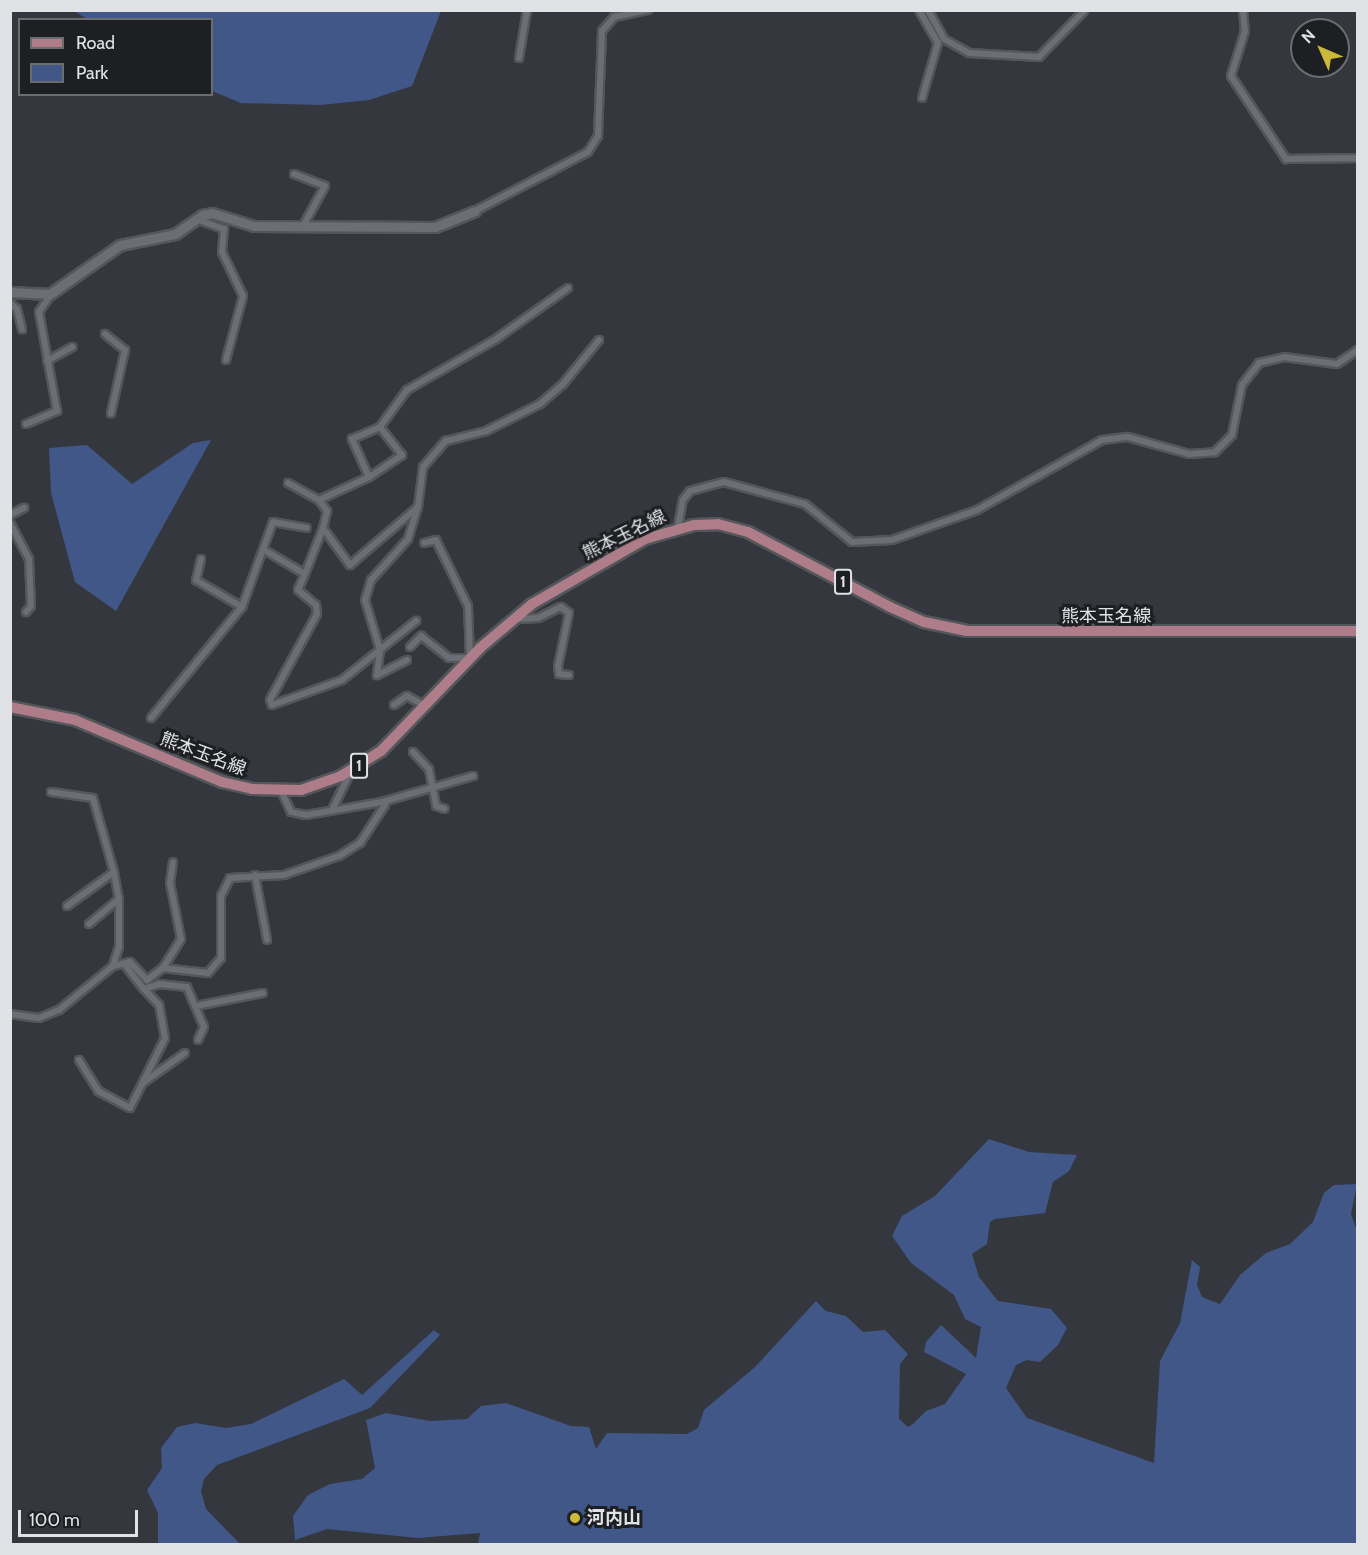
<!DOCTYPE html>
<html>
<head>
<meta charset="utf-8">
<style>
  body { margin:0 }
  #map { position:relative; width:1368px; height:1555px; overflow:hidden; background:#34373e; font-family:Cabin,"Noto Sans JP",sans-serif }
  div>[style] { position:absolute }
  [style*='--x'] { left:calc(var(--x)*1px); top:calc(var(--y)*1px); width:calc(var(--w)*1px); rotate:calc(var(--a)*1deg) }
  .green>* { inset:0; background:#415788 }
  .roads { filter:drop-shadow(2px 0 #53565a) drop-shadow(-2px 0 #53565a) drop-shadow(0 2px #53565a) drop-shadow(0 -2px #53565a) }
  .street>* { height:6px; margin:-3px; padding:0 3px; transform-origin:3px; border-radius:3px; background:#6b6e75 }
  .secondary>* { height:9px; margin:-4.5px; padding:0 4.5px; transform-origin:4.5px; border-radius:4.5px; background:#6b6e75 }
  .primary>* { height:10px; margin:-5px; padding:0 5px; transform-origin:5px; border-radius:5px; background:#af7d8a }
  .dots>* { width:16px; height:16px; translate:-50% -50%; box-sizing:border-box; border:3px solid #1d1f22; border-radius:50% }
  span { translate:-50% -50%; white-space:nowrap; text-align:center; line-height:1.15; -webkit-text-stroke:6px #1d1f22; paint-order:stroke }
  .shield-label span { padding:2px 4px; background:#1d1f22; border:2px solid; border-radius:4px; -webkit-text-stroke-width:0 }
  .shield-label { font-size:16px; color:#e0e2e6; font-weight:700 }
  .street-label { font-size:18px; color:#e0e2e6 }
  .poi-label { font-size:18px; color:#e0e2e6; font-weight:700 }
  .left { translate:0 -50%; text-align:left }
  .frame { position:absolute; inset:0; border:12px solid #e0e2e6; pointer-events:none }
  .legend { position:absolute; left:18px; top:18px; width:195px; height:78px; box-sizing:border-box; background:#1d1f22; border:2px solid #6b6d70; margin:0; padding:8px 10px; list-style:none; font-size:18px; color:#e0e2e6 }
  .legend li { display:flex; align-items:center; gap:12px; height:30px }
  .legend b { width:30px; border:2px solid #6b6d70 }
  .north { position:absolute; left:1290px; top:18px; width:60px; height:60px; box-sizing:border-box; background:#1d1f22; border:2px solid #6b6d70; border-radius:50%; rotate:315deg; font-size:16px; font-weight:700; line-height:24px; text-align:center; color:#e0e2e6 }
  .north::after { content:''; display:block; margin:auto; width:21px; height:27px; background:#cbba39; clip-path:polygon(50% 0,100% 100%,50% 72%,0 100%) }
  .scale { position:absolute; left:18px; top:1510px; width:120px; height:27px; box-sizing:border-box; border:3px solid #e0e2e6; border-top:0; padding-left:8px; font-size:18px; line-height:21px; white-space:nowrap; color:#e0e2e6; -webkit-text-stroke:4px #1d1f22; paint-order:stroke }
</style>
</head>
<body>
<div id="map">
  <div class="green">
    <div style="clip-path:polygon(74px 11px,441px 11px,412px 86px,369px 100px,321px 105px,241px 103px,212px 91px,212px 20px,87px 19px)"></div>
    <div style="clip-path:polygon(211px 440px,116px 611px,75px 582px,51px 493px,49px 448px,87px 445px,132px 484px,193px 443px)"></div>
    <div style="clip-path:polygon(989px 1139px,1029px 1152px,1077px 1155px,1069px 1171px,1053px 1182px,1045px 1213px,995px 1219px,990px 1222px,987px 1244px,972px 1254px,979px 1277px,998px 1301px,1051px 1309px,1067px 1328px,1058px 1345px,1040px 1362px,1027px 1360px,1016px 1365px,1006px 1388px,1027px 1418px,1154px 1463px,1160px 1361px,1180px 1323px,1192px 1260px,1200px 1267px,1197px 1285px,1202px 1297px,1220px 1304px,1240px 1275px,1266px 1253px,1290px 1244px,1313px 1222px,1324px 1193px,1334px 1185px,1357px 1184px,1351px 1214px,1358px 1234px,1357px 1544px,478px 1544px,480px 1533px,418px 1538px,327px 1529px,295px 1540px,293px 1516px,308px 1495px,330px 1484px,362px 1479px,375px 1468px,366px 1420px,386px 1413px,430px 1421px,467px 1419px,481px 1406px,506px 1403px,571px 1426px,589px 1427px,596px 1449px,607px 1433px,687px 1434px,698px 1428px,704px 1410px,755px 1367px,816px 1301px,826px 1311px,846px 1316px,863px 1332px,885px 1330px,908px 1354px,900px 1364px,899px 1419px,908px 1427px,913px 1424px,926px 1411px,945px 1404px,966px 1374px,924px 1352px,926px 1342px,941px 1325px,976px 1358px,981px 1327px,965px 1319px,954px 1295px,911px 1263px,892px 1236px,902px 1216px,935px 1196px)"></div>
    <div style="clip-path:polygon(434px 1330px,440px 1335px,370px 1408px,217px 1465px,204px 1479px,201px 1491px,206px 1509px,240px 1544px,158px 1544px,158px 1513px,147px 1490px,162px 1468px,161px 1448px,177px 1427px,195px 1423px,226px 1428px,251px 1424px,344px 1379px,362px 1395px)"></div>
  </div>
  <div class="roads">
    <div class="street">
      <div style="--x:919;--y:10;--w:38;--a:60"></div>
      <div style="--x:938;--y:43;--w:57;--a:106.2"></div>
      <div style="--x:928;--y:10;--w:33;--a:61"></div>
      <div style="--x:944;--y:39;--w:29;--a:29"></div>
      <div style="--x:969;--y:53;--w:70;--a:3.3"></div>
      <div style="--x:1039;--y:57;--w:64;--a:-45.6"></div>
      <div style="--x:1243;--y:10;--w:21;--a:85"></div>
      <div style="--x:1245;--y:31;--w:47;--a:107.3"></div>
      <div style="--x:1231;--y:76;--w:100;--a:56.5"></div>
      <div style="--x:1286;--y:159;--w:72;--a:-0.8"></div>
      <div style="--x:519;--y:58;--w:49;--a:-80.5"></div>
      <div style="--x:294;--y:174;--w:33;--a:21"></div>
      <div style="--x:325;--y:186;--w:46;--a:118.8"></div>
      <div style="--x:475;--y:211;--w:127;--a:-27.6"></div>
      <div style="--x:588;--y:152;--w:19;--a:-58"></div>
      <div style="--x:598;--y:136;--w:105;--a:-87.8"></div>
      <div style="--x:602;--y:31;--w:18;--a:-49"></div>
      <div style="--x:614;--y:17;--w:35;--a:-12"></div>
      <div style="--x:196;--y:219;--w:30;--a:20"></div>
      <div style="--x:224;--y:229;--w:23;--a:95"></div>
      <div style="--x:222;--y:252;--w:49;--a:64.5"></div>
      <div style="--x:243;--y:296;--w:66;--a:104.9"></div>
      <div style="--x:10;--y:303;--w:9;--a:41"></div>
      <div style="--x:17;--y:309;--w:21;--a:76"></div>
      <div style="--x:105;--y:334;--w:26;--a:39"></div>
      <div style="--x:125;--y:350;--w:65;--a:102.5"></div>
      <div style="--x:47;--y:361;--w:29;--a:-29"></div>
      <div style="--x:26;--y:424;--w:34;--a:-23"></div>
      <div style="--x:57;--y:411;--w:101;--a:-100.3"></div>
      <div style="--x:39;--y:312;--w:23;--a:-56"></div>
      <div style="--x:380;--y:427;--w:46;--a:-53.9"></div>
      <div style="--x:407;--y:390;--w:103;--a:-29.8"></div>
      <div style="--x:496;--y:339;--w:88;--a:-35.3"></div>
      <div style="--x:288;--y:483;--w:35;--a:29"></div>
      <div style="--x:319;--y:500;--w:14;--a:54"></div>
      <div style="--x:327;--y:511;--w:17;--a:103"></div>
      <div style="--x:319;--y:500;--w:55;--a:-24.7"></div>
      <div style="--x:369;--y:477;--w:42;--a:-114.1"></div>
      <div style="--x:352;--y:439;--w:30;--a:-23"></div>
      <div style="--x:380;--y:427;--w:36;--a:52"></div>
      <div style="--x:402;--y:455;--w:40;--a:146"></div>
      <div style="--x:10;--y:515;--w:16;--a:-27"></div>
      <div style="--x:10;--y:523;--w:41;--a:62.2"></div>
      <div style="--x:29;--y:559;--w:47;--a:87.6"></div>
      <div style="--x:31;--y:606;--w:8;--a:130"></div>
      <div style="--x:678;--y:527;--w:27;--a:-80"></div>
      <div style="--x:683;--y:500;--w:11;--a:-52"></div>
      <div style="--x:690;--y:491;--w:35;--a:-15"></div>
      <div style="--x:724;--y:482;--w:84;--a:15.2"></div>
      <div style="--x:805;--y:504;--w:60;--a:39"></div>
      <div style="--x:852;--y:542;--w:40;--a:-2.9"></div>
      <div style="--x:892;--y:540;--w:90;--a:-19.4"></div>
      <div style="--x:977;--y:510;--w:143;--a:-29.2"></div>
      <div style="--x:1102;--y:440;--w:26;--a:-7"></div>
      <div style="--x:1128;--y:437;--w:63;--a:15.6"></div>
      <div style="--x:1189;--y:454;--w:26;--a:-4"></div>
      <div style="--x:1215;--y:452;--w:24;--a:-45"></div>
      <div style="--x:1232;--y:435;--w:51;--a:-78.7"></div>
      <div style="--x:1242;--y:385;--w:28;--a:-52"></div>
      <div style="--x:1259;--y:363;--w:26;--a:-13"></div>
      <div style="--x:1284;--y:357;--w:53;--a:7.5"></div>
      <div style="--x:1337;--y:364;--w:25;--a:-34"></div>
      <div style="--x:266;--y:551;--w:45;--a:30.5"></div>
      <div style="--x:305;--y:574;--w:17;--a:114"></div>
      <div style="--x:298;--y:590;--w:23;--a:40"></div>
      <div style="--x:316;--y:605;--w:9;--a:84"></div>
      <div style="--x:317;--y:614;--w:98;--a:118.7"></div>
      <div style="--x:270;--y:700;--w:5;--a:68"></div>
      <div style="--x:272;--y:705;--w:74;--a:-19.7"></div>
      <div style="--x:342;--y:680;--w:95;--a:-38.6"></div>
      <div style="--x:201;--y:559;--w:22;--a:103"></div>
      <div style="--x:196;--y:580;--w:53;--a:30.4"></div>
      <div style="--x:305;--y:574;--w:49;--a:-68.6"></div>
      <div style="--x:323;--y:528;--w:46;--a:53.9"></div>
      <div style="--x:350;--y:565;--w:89;--a:-40.5"></div>
      <div style="--x:418;--y:507;--w:40;--a:-82.9"></div>
      <div style="--x:423;--y:467;--w:35;--a:-49"></div>
      <div style="--x:446;--y:441;--w:41;--a:-14"></div>
      <div style="--x:486;--y:431;--w:60;--a:-26.6"></div>
      <div style="--x:540;--y:404;--w:30;--a:-41"></div>
      <div style="--x:563;--y:384;--w:57;--a:-50.7"></div>
      <div style="--x:517;--y:619;--w:21;--a:-3"></div>
      <div style="--x:538;--y:618;--w:25;--a:-26"></div>
      <div style="--x:561;--y:607;--w:10;--a:37"></div>
      <div style="--x:569;--y:613;--w:54;--a:101.7"></div>
      <div style="--x:558;--y:666;--w:8;--a:83"></div>
      <div style="--x:559;--y:674;--w:10;--a:6"></div>
      <div style="--x:410;--y:647;--w:16;--a:-45"></div>
      <div style="--x:421;--y:636;--w:36;--a:38"></div>
      <div style="--x:449;--y:658;--w:21;--a:0"></div>
      <div style="--x:470;--y:658;--w:52;--a:-92.2"></div>
      <div style="--x:468;--y:606;--w:73;--a:-115.9"></div>
      <div style="--x:436;--y:540;--w:12;--a:166"></div>
      <div style="--x:407;--y:660;--w:34;--a:153"></div>
      <div style="--x:377;--y:675;--w:25;--a:-83"></div>
      <div style="--x:380;--y:650;--w:52;--a:-106.7"></div>
      <div style="--x:365;--y:600;--w:21;--a:-73"></div>
      <div style="--x:371;--y:580;--w:55;--a:-47.9"></div>
      <div style="--x:408;--y:539;--w:34;--a:-73"></div>
      <div style="--x:394;--y:705;--w:16;--a:-35"></div>
      <div style="--x:407;--y:696;--w:21;--a:29"></div>
      <div style="--x:151;--y:718;--w:144;--a:-50.7"></div>
      <div style="--x:242;--y:607;--w:90;--a:-70"></div>
      <div style="--x:273;--y:522;--w:34;--a:10"></div>
      <div style="--x:413;--y:752;--w:23;--a:47"></div>
      <div style="--x:429;--y:769;--w:38;--a:79"></div>
      <div style="--x:436;--y:806;--w:9;--a:18"></div>
      <div style="--x:51;--y:792;--w:42;--a:8.1"></div>
      <div style="--x:93;--y:798;--w:77;--a:74.2"></div>
      <div style="--x:382;--y:802;--w:95;--a:-15.9"></div>
      <div style="--x:332;--y:810;--w:43;--a:-64"></div>
      <div style="--x:255;--y:875;--w:66;--a:79.5"></div>
      <div style="--x:67;--y:906;--w:58;--a:-35.9"></div>
      <div style="--x:114;--y:872;--w:27;--a:80"></div>
      <div style="--x:89;--y:924;--w:39;--a:-40"></div>
      <div style="--x:119;--y:899;--w:48;--a:90"></div>
      <div style="--x:119;--y:947;--w:20;--a:108"></div>
      <div style="--x:113;--y:966;--w:17;--a:-13"></div>
      <div style="--x:130;--y:962;--w:25;--a:47"></div>
      <div style="--x:147;--y:980;--w:20;--a:-37"></div>
      <div style="--x:163;--y:968;--w:45;--a:6.3"></div>
      <div style="--x:208;--y:973;--w:20;--a:-49"></div>
      <div style="--x:221;--y:958;--w:62;--a:-90"></div>
      <div style="--x:221;--y:896;--w:20;--a:-63"></div>
      <div style="--x:230;--y:878;--w:54;--a:-3.2"></div>
      <div style="--x:284;--y:875;--w:58;--a:-19.1"></div>
      <div style="--x:339;--y:856;--w:25;--a:-32"></div>
      <div style="--x:360;--y:843;--w:45;--a:-56.7"></div>
      <div style="--x:385;--y:805;--w:4;--a:-135"></div>
      <div style="--x:382;--y:802;--w:77;--a:170.3"></div>
      <div style="--x:306;--y:815;--w:15;--a:-169"></div>
      <div style="--x:291;--y:812;--w:23;--a:-115"></div>
      <div style="--x:125;--y:965;--w:31;--a:52"></div>
      <div style="--x:144;--y:989;--w:16;--a:-18"></div>
      <div style="--x:159;--y:984;--w:28;--a:6"></div>
      <div style="--x:187;--y:987;--w:43;--a:67"></div>
      <div style="--x:204;--y:1027;--w:14;--a:115"></div>
      <div style="--x:163;--y:968;--w:34;--a:-58"></div>
      <div style="--x:181;--y:939;--w:57;--a:-101.1"></div>
      <div style="--x:170;--y:883;--w:21;--a:-82"></div>
      <div style="--x:196;--y:1006;--w:68;--a:-11"></div>
      <div style="--x:10;--y:1014;--w:29;--a:8"></div>
      <div style="--x:39;--y:1018;--w:22;--a:-22"></div>
      <div style="--x:59;--y:1010;--w:70;--a:-39.2"></div>
      <div style="--x:79;--y:1060;--w:36;--a:58"></div>
      <div style="--x:98;--y:1091;--w:36;--a:28"></div>
      <div style="--x:130;--y:1108;--w:78;--a:-63.4"></div>
      <div style="--x:165;--y:1038;--w:34;--a:-100"></div>
      <div style="--x:159;--y:1005;--w:22;--a:-133"></div>
      <div style="--x:144;--y:1082;--w:50;--a:-35.3"></div>
    </div>
    <div class="secondary">
      <div style="--x:10;--y:292;--w:40;--a:2.9"></div>
      <div style="--x:50;--y:294;--w:85;--a:-35"></div>
      <div style="--x:120;--y:245;--w:56;--a:-11.3"></div>
      <div style="--x:175;--y:234;--w:33;--a:-35"></div>
      <div style="--x:202;--y:215;--w:10;--a:-11"></div>
      <div style="--x:212;--y:213;--w:44;--a:17.2"></div>
      <div style="--x:254;--y:226;--w:181;--a:0.3"></div>
      <div style="--x:435;--y:227;--w:43;--a:-21.8"></div>
    </div>
    <div class="primary">
      <div style="--x:10;--y:707;--w:66;--a:11.3"></div>
      <div style="--x:75;--y:720;--w:160;--a:22.9"></div>
      <div style="--x:222;--y:782;--w:31;--a:13"></div>
      <div style="--x:252;--y:789;--w:49;--a:1.2"></div>
      <div style="--x:301;--y:790;--w:42;--a:-19.3"></div>
      <div style="--x:341;--y:776;--w:47;--a:-32"></div>
      <div style="--x:381;--y:751;--w:143;--a:-46.1"></div>
      <div style="--x:480;--y:648;--w:68;--a:-40.2"></div>
      <div style="--x:532;--y:604;--w:130;--a:-29.9"></div>
      <div style="--x:645;--y:539;--w:51;--a:-15.9"></div>
      <div style="--x:694;--y:525;--w:24;--a:-2"></div>
      <div style="--x:718;--y:524;--w:31;--a:15"></div>
      <div style="--x:748;--y:532;--w:161;--a:27.8"></div>
      <div style="--x:890;--y:607;--w:37;--a:24"></div>
      <div style="--x:924;--y:622;--w:44;--a:11.8"></div>
      <div style="--x:967;--y:631;--w:391;--a:0"></div>
    </div>
  </div>
  <div class="dots">
    <div style="left:575px;top:1518px;background:#cbba39"></div>
  </div>
  <div class="shield-label">
    <span style="left:843px;top:582px">1</span>
    <span style="left:359px;top:766px">1</span>
  </div>
  <div class="street-label">
    <span style="left:624px;top:535px;rotate:-26deg">熊本玉名線</span>
    <span style="left:1106px;top:616px">熊本玉名線</span>
    <span style="left:203px;top:754px;rotate:21deg">熊本玉名線</span>
  </div>
  <div class="poi-label">
    <span class="left" style="left:587px;top:1518px">河内山</span>
  </div>
  <div class="frame"></div>
  <ul class="legend">
  <li><b style="height:8px;background:#af7d8a"></b>Road</li>
  <li><b style="height:16px;background:#415788"></b>Park</li>
  </ul>
  <div class="north">N</div>
  <div class="scale">100 m</div>
</div>
</body>
</html>
